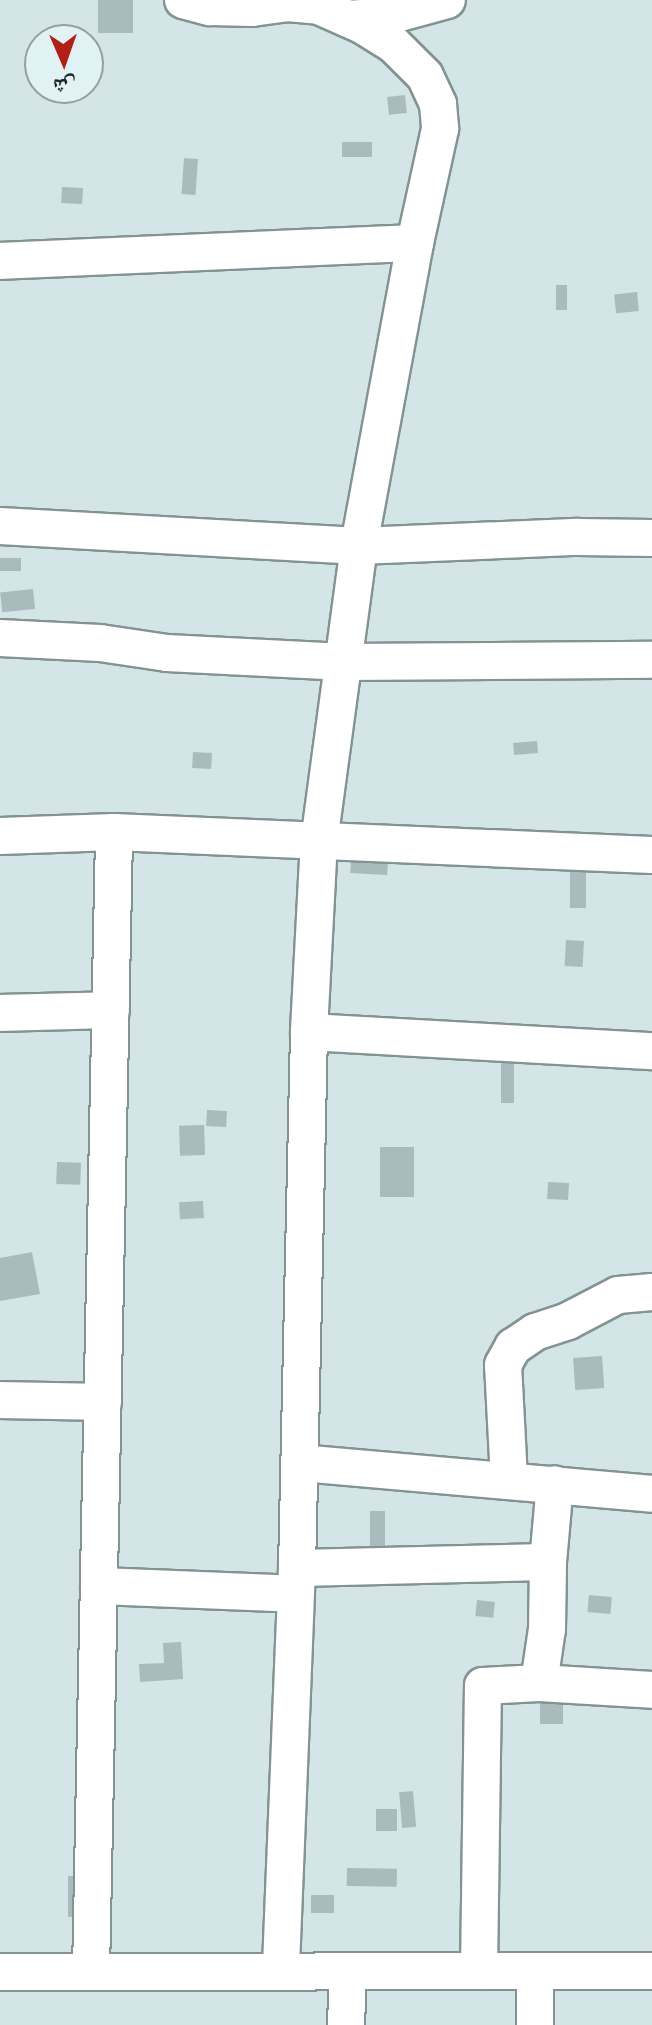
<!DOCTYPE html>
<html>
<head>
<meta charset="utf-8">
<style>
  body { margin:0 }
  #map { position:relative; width:652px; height:2025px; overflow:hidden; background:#d3e5e7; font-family:"Work Sans","Noto Naskh Arabic",sans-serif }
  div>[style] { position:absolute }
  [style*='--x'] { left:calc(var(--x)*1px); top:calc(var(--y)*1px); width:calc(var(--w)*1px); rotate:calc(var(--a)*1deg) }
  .building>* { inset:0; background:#aabbbd; transform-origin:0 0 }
  .roads { filter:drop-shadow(2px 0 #839394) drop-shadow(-2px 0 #839394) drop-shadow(0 2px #839394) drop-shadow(0 -2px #839394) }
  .minor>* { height:36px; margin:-18px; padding:0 18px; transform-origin:18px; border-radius:18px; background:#fff }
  span { translate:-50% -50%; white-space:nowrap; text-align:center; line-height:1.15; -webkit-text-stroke:7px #e1f2f4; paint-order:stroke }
  .north { position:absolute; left:24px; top:24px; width:80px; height:80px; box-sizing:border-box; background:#e1f2f4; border:2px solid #93a0a2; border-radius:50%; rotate:178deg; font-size:22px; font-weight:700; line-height:32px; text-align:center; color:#1f2626 }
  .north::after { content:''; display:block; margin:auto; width:28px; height:36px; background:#b02017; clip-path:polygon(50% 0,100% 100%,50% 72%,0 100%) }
</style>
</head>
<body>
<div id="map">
  <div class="building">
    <div style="left:98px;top:0;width:35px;height:33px"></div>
    <div style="left:405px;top:95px;width:18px;height:18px;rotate:84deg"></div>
    <div style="left:342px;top:142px;width:30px;height:15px"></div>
    <div style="left:184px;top:158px;width:14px;height:36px;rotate:4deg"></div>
    <div style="left:62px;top:187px;width:21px;height:16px;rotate:3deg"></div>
    <div style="left:556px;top:285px;width:11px;height:25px"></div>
    <div style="left:637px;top:292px;width:19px;height:23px;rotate:84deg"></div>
    <div style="left:0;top:558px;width:21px;height:13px"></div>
    <div style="left:33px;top:589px;width:20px;height:33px;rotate:84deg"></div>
    <div style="left:537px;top:741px;width:12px;height:24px;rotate:85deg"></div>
    <div style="left:193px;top:752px;width:19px;height:16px;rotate:3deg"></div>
    <div style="left:351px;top:859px;width:37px;height:14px;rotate:3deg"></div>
    <div style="left:570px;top:872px;width:16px;height:36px"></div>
    <div style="left:566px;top:940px;width:18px;height:26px;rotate:3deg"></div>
    <div style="left:501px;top:1060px;width:13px;height:43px"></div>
    <div style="left:207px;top:1110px;width:20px;height:16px;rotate:3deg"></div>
    <div style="left:204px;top:1125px;width:30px;height:25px;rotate:88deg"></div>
    <div style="left:380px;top:1147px;width:34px;height:50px"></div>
    <div style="left:57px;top:1162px;width:24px;height:22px;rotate:2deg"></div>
    <div style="left:548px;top:1182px;width:21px;height:17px;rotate:3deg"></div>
    <div style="left:203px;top:1201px;width:17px;height:24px;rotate:87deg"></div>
    <div style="clip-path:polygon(32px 1252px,40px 1294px,0 1301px,0 1258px)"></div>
    <div style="left:602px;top:1356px;width:32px;height:29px;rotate:86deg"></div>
    <div style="left:370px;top:1511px;width:15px;height:37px"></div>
    <div style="left:589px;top:1595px;width:23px;height:17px;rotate:5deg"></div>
    <div style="left:477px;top:1600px;width:18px;height:16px;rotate:6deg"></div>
    <div style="clip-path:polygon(181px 1642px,183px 1679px,140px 1682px,139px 1664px,164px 1663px,163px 1643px)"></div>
    <div style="left:540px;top:1689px;width:23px;height:35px"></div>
    <div style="left:413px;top:1791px;width:36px;height:14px;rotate:85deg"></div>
    <div style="left:376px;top:1809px;width:21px;height:22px"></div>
    <div style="left:347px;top:1868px;width:50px;height:18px;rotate:1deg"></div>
    <div style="left:68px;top:1876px;width:12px;height:41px"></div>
    <div style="left:311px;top:1895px;width:23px;height:18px"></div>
  </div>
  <div class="roads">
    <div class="minor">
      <div style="--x:183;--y:0;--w:28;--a:15"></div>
      <div style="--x:210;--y:7;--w:42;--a:1.4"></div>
      <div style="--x:252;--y:8;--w:35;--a:-8"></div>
      <div style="--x:287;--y:3;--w:32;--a:5"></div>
      <div style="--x:319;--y:6;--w:47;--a:23.8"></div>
      <div style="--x:362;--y:25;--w:36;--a:32"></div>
      <div style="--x:393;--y:44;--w:45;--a:45"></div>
      <div style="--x:425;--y:76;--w:31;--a:65"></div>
      <div style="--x:438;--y:104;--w:25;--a:85"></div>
      <div style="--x:440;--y:129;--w:117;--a:102.4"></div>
      <div style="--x:415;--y:243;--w:308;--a:100.5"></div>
      <div style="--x:359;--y:546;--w:297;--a:97.7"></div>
      <div style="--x:319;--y:840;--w:192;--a:93"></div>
      <div style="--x:309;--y:1032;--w:536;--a:91.28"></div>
      <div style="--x:297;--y:1568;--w:403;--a:92.3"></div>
      <div style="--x:349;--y:19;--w:40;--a:-4.3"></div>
      <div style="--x:389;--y:16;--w:60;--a:-15.4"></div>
      <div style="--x:0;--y:261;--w:415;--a:-2.5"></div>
      <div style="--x:0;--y:526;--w:360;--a:3.2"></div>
      <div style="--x:359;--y:546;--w:219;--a:-2.4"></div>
      <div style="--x:578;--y:537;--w:74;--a:0.8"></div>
      <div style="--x:0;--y:638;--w:100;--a:2.9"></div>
      <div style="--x:100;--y:643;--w:68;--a:8.5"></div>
      <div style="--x:167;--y:653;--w:178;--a:2.9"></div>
      <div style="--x:345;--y:662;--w:307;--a:-0.4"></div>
      <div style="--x:0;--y:836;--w:114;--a:-2"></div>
      <div style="--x:114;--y:832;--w:538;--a:2.45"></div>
      <div style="--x:0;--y:1013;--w:111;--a:-1.5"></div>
      <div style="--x:309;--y:1032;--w:344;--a:3.2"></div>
      <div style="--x:0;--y:1400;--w:103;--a:1.1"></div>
      <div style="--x:300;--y:1463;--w:353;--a:5"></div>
      <div style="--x:509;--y:1479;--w:114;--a:-93"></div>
      <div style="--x:503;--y:1365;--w:21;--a:-61"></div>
      <div style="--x:513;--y:1347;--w:27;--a:-34"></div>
      <div style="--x:535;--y:1332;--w:35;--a:-18"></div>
      <div style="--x:568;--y:1321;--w:56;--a:-27.5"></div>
      <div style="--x:618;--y:1295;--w:34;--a:-5"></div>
      <div style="--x:297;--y:1568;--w:251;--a:-1.4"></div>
      <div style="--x:99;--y:1586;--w:196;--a:2.3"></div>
      <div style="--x:539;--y:1683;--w:55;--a:-81.6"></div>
      <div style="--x:547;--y:1629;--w:67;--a:-89.1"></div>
      <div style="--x:548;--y:1562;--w:78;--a:-84.9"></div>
      <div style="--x:479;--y:1971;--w:285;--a:-89.2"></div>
      <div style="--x:483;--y:1686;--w:56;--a:-3.1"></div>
      <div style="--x:539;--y:1683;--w:113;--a:3.5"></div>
      <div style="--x:535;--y:1971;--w:54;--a:90"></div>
      <div style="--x:0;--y:1972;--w:652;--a:-0.09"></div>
      <div style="--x:91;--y:1972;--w:1140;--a:-88.84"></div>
      <div style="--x:346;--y:2025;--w:54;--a:-87.9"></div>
    </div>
  </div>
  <div class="north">ش</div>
</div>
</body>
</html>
